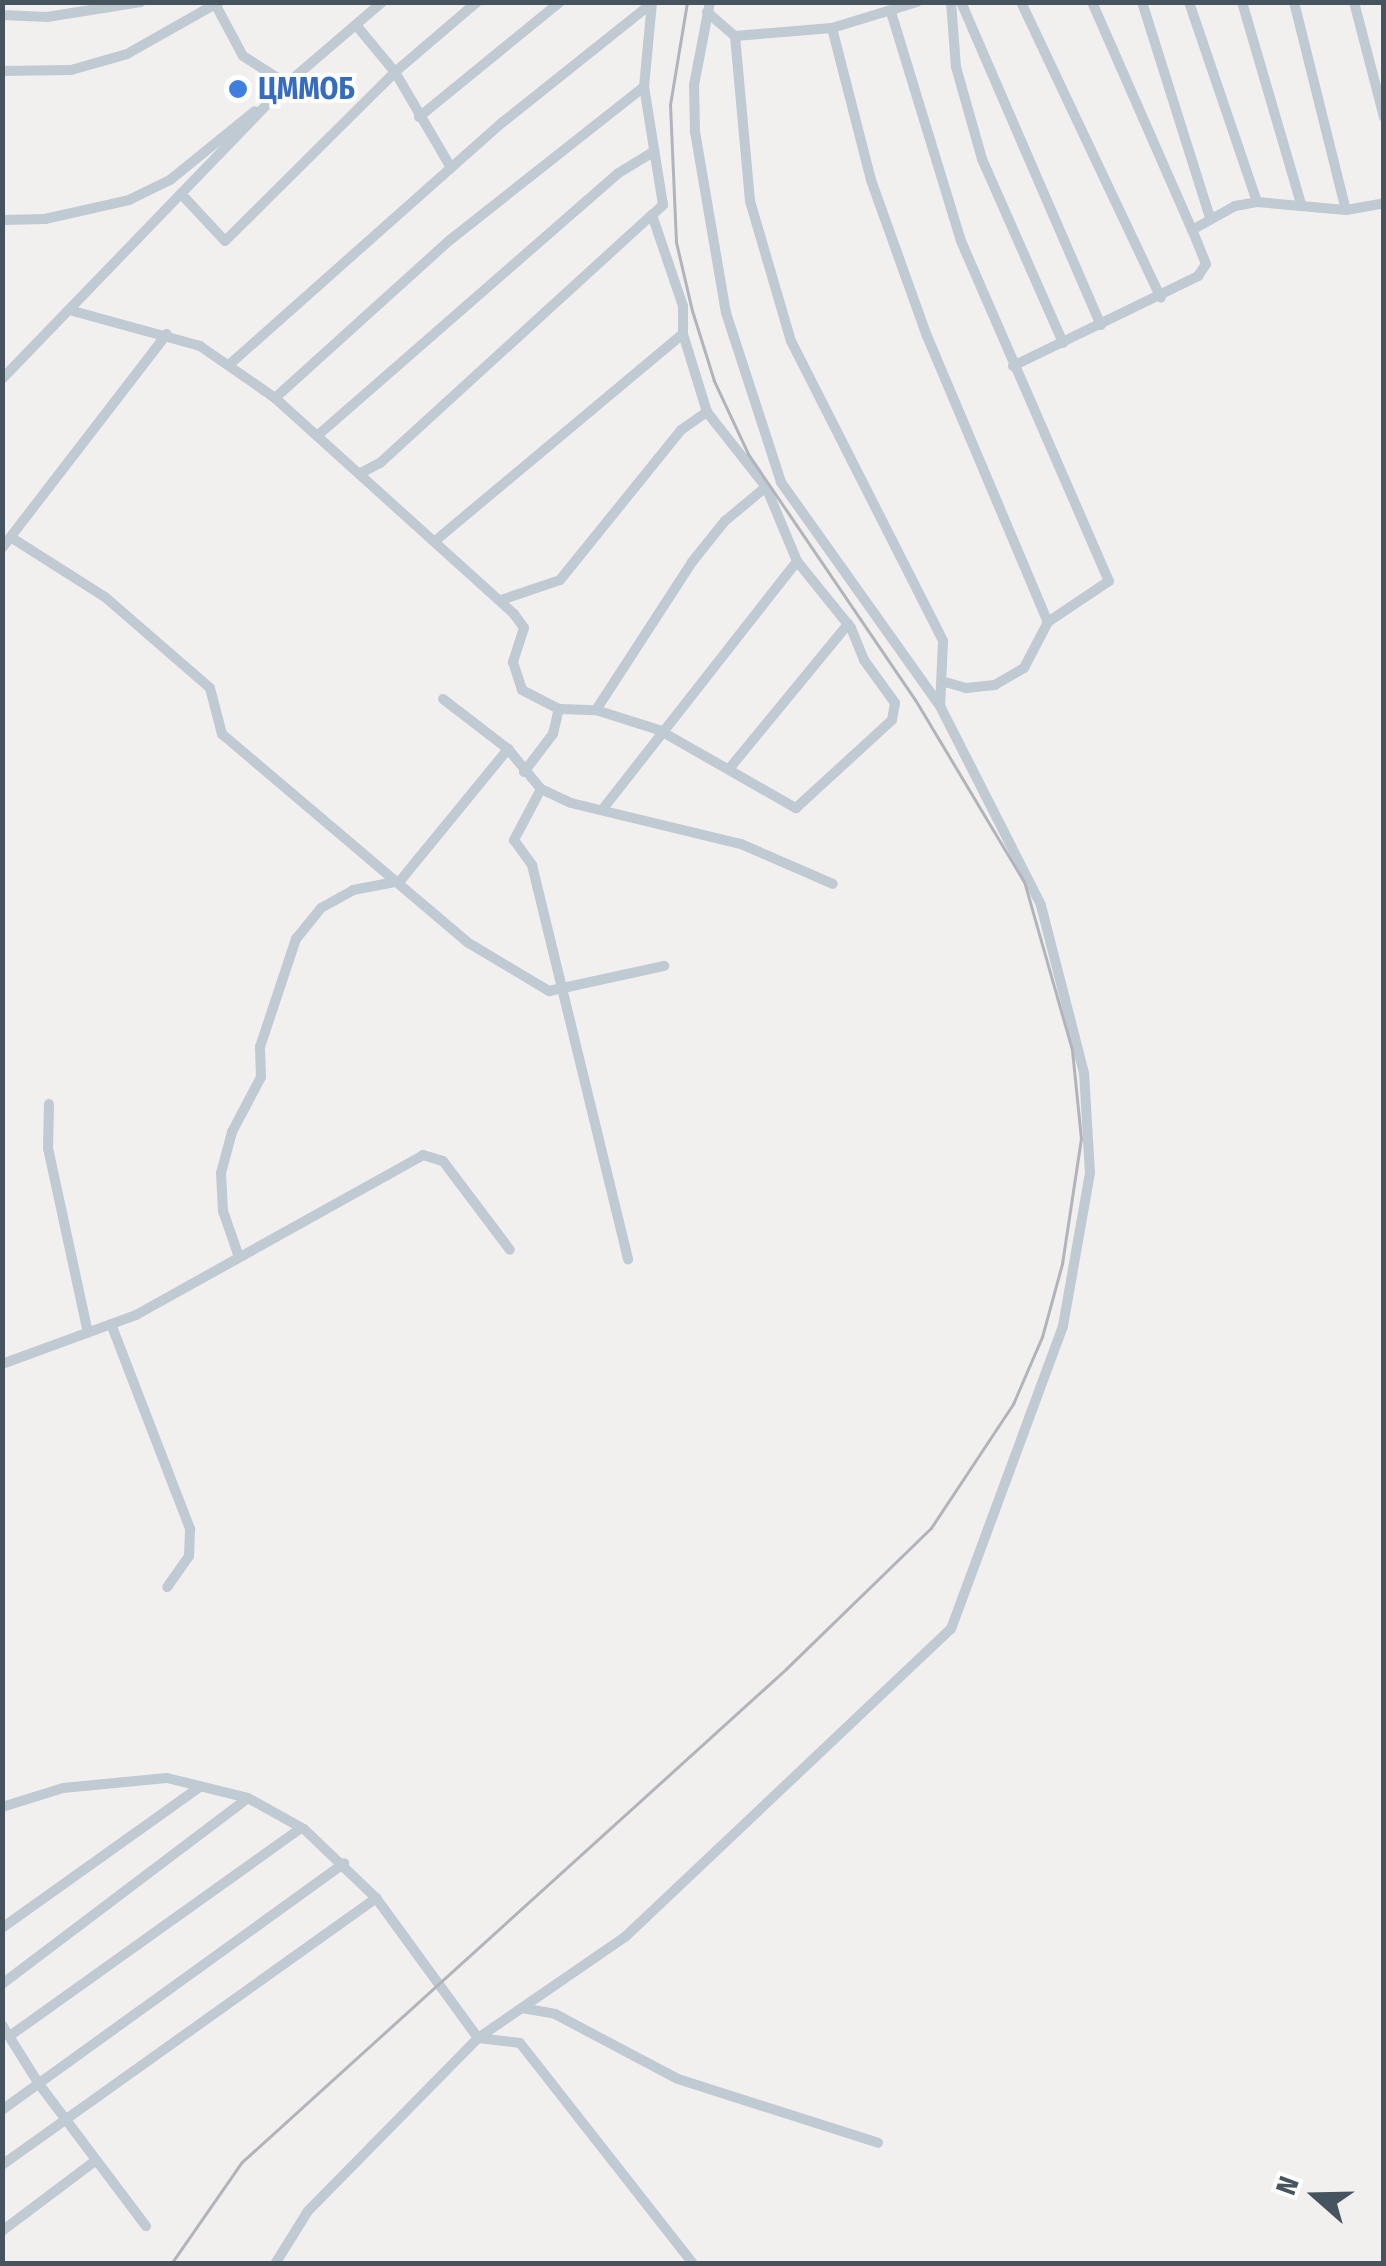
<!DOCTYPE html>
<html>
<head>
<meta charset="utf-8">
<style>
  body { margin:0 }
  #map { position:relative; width:1386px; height:2266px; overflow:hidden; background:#f2efef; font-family:"Fira Sans Condensed",sans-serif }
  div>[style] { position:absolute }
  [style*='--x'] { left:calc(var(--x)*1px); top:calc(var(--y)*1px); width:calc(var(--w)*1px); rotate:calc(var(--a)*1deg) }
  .minor>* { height:10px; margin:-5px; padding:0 5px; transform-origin:5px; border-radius:5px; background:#bfcad3 }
  .rail>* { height:2.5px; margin:-1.25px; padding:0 1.25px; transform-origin:1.25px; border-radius:1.25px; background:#b1b5bb }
  .dots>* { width:28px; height:28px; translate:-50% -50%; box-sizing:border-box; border:5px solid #fff; border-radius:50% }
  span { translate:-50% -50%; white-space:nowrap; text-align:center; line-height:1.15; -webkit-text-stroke:8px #fff; paint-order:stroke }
  .shop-label { font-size:30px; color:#366cbe; font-weight:700 }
  .left { translate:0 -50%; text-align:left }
  .frame { position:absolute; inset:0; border:5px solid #45545f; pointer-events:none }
  .north { position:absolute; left:1266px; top:2146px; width:100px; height:100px; -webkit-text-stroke:8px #fff; paint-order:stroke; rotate:290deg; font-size:28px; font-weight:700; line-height:40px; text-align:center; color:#45545f }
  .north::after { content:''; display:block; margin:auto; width:35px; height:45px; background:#45545f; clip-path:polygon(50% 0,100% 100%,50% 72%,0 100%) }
</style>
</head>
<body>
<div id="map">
  <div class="minor">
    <div style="--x:951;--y:2;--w:65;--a:85.6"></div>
    <div style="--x:956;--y:67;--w:96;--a:74.2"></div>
    <div style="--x:982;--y:159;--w:201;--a:66.2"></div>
    <div style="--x:961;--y:2;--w:352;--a:66.6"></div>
    <div style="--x:1021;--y:2;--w:327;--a:64.7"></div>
    <div style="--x:1092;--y:2;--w:249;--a:66.3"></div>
    <div style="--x:1142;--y:2;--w:226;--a:72.5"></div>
    <div style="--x:1189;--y:2;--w:211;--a:71.2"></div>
    <div style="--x:1242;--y:2;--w:210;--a:73.7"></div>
    <div style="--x:1294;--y:2;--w:214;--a:76"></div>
    <div style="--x:1354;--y:2;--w:119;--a:75.4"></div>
    <div style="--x:707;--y:12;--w:37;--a:41"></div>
    <div style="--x:735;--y:36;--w:166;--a:84.8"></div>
    <div style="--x:750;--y:201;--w:146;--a:73.7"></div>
    <div style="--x:791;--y:341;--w:336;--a:63.1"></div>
    <div style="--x:943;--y:641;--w:65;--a:92.6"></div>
    <div style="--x:891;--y:12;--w:239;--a:73"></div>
    <div style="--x:961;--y:241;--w:371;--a:66.5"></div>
    <div style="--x:1109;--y:581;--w:73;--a:146.1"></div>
    <div style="--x:1048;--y:622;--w:52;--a:117.6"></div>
    <div style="--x:1024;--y:668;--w:34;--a:150"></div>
    <div style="--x:995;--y:685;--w:29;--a:174"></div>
    <div style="--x:966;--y:688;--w:22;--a:-164"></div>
    <div style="--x:2;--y:15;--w:45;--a:2.5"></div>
    <div style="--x:47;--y:17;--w:95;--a:-9.1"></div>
    <div style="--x:356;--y:25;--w:61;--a:50.3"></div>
    <div style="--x:395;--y:72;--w:111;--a:59.7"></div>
    <div style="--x:832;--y:28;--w:157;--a:75.6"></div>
    <div style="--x:871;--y:180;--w:166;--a:70.3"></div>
    <div style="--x:927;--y:336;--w:311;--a:67.1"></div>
    <div style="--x:735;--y:36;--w:97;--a:-4.7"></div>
    <div style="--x:832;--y:28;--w:89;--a:-17"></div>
    <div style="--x:2;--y:71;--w:69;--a:-0.8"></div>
    <div style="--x:71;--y:70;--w:58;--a:-15.9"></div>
    <div style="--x:127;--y:54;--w:106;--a:-29.5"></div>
    <div style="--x:283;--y:87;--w:130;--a:-40.6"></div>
    <div style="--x:419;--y:117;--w:182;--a:-39.2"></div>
    <div style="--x:184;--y:197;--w:60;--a:47"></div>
    <div style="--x:225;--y:241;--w:240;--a:-44.8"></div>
    <div style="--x:395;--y:72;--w:108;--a:-40.5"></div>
    <div style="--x:2;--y:220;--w:43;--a:-1.3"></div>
    <div style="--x:45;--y:219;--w:86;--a:-12.7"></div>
    <div style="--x:129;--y:200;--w:46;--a:-26"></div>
    <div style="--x:170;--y:180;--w:109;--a:-39.1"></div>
    <div style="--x:73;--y:311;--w:132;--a:15.4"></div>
    <div style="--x:200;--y:346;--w:91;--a:34.7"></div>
    <div style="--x:275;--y:398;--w:322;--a:42.1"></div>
    <div style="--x:514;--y:614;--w:17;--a:54"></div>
    <div style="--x:524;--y:628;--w:36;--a:108"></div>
    <div style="--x:513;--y:662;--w:29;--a:72"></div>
    <div style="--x:522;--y:690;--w:42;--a:27.2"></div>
    <div style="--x:559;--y:709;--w:37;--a:2"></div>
    <div style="--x:596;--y:710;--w:66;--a:17.6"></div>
    <div style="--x:659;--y:730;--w:158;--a:29.7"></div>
    <div style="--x:796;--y:808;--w:130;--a:-42.5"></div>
    <div style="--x:892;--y:720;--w:17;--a:-80"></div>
    <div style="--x:895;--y:703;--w:53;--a:-125.8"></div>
    <div style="--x:864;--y:660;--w:35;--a:-112"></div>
    <div style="--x:851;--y:628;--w:86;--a:-128.9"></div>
    <div style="--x:797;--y:561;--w:80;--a:-112.7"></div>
    <div style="--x:766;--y:487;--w:95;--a:-128.2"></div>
    <div style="--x:707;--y:412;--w:82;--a:-107.1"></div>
    <div style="--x:683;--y:334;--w:28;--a:-90"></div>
    <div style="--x:683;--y:306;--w:96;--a:-108.8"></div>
    <div style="--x:652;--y:215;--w:15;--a:-42"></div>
    <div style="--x:663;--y:205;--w:120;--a:-99.1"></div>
    <div style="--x:644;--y:87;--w:85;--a:-84.6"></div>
    <div style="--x:230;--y:364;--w:365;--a:-41.6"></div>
    <div style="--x:503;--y:122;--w:191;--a:-38.6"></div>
    <div style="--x:1013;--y:366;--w:206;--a:-25.9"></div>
    <div style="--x:1198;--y:276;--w:14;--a:-56"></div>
    <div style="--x:1206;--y:264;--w:37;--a:-112"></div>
    <div style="--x:1192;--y:230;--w:49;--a:-29.2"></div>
    <div style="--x:1235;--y:206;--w:22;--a:-10"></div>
    <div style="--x:1257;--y:202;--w:89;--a:5.1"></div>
    <div style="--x:1346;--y:210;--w:39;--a:-10"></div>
    <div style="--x:2;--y:379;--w:410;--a:-46"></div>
    <div style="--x:287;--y:84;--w:52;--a:-147.5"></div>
    <div style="--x:243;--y:56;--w:61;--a:-118.2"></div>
    <div style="--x:275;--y:398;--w:236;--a:-42.1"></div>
    <div style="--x:450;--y:240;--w:247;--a:-38.3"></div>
    <div style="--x:317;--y:436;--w:398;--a:-41.1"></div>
    <div style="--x:617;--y:174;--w:42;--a:-31.4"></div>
    <div style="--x:359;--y:474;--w:24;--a:-28"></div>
    <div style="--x:380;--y:463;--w:368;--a:-42.4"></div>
    <div style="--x:12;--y:538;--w:110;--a:32.4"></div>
    <div style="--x:105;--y:597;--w:139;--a:40.9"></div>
    <div style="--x:210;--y:688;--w:48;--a:75.4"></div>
    <div style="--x:222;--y:734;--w:321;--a:40.3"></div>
    <div style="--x:467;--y:942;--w:96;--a:30.9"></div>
    <div style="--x:549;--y:991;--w:118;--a:-12.3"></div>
    <div style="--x:435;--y:541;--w:323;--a:-39.9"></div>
    <div style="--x:2;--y:548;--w:270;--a:-52.4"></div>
    <div style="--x:501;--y:600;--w:62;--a:-18.7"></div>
    <div style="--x:560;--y:580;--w:193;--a:-51.1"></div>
    <div style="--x:681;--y:430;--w:32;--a:-35"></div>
    <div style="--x:443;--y:699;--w:82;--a:37.6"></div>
    <div style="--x:508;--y:749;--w:52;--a:50.5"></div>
    <div style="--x:541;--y:789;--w:33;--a:25"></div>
    <div style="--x:571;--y:803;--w:175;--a:13.6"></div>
    <div style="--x:741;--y:844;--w:100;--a:23.5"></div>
    <div style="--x:596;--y:710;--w:176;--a:-57"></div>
    <div style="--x:692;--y:562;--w:53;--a:-51.2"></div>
    <div style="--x:725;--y:521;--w:53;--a:-39.7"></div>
    <div style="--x:729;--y:769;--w:188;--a:-50.6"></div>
    <div style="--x:524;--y:772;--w:48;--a:-52.7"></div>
    <div style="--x:553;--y:734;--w:26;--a:-77"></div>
    <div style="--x:541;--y:789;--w:58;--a:117.9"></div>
    <div style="--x:514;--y:840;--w:31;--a:54"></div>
    <div style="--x:532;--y:865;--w:406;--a:76.3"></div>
    <div style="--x:602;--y:810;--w:316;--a:-51.9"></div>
    <div style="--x:49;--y:1104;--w:44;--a:91.3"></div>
    <div style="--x:48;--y:1148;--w:189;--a:77.8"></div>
    <div style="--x:239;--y:1257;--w:49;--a:-109.2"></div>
    <div style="--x:223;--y:1211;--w:38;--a:-93"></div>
    <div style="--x:221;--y:1173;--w:42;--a:-75"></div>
    <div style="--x:232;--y:1132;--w:62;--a:-62.2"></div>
    <div style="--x:261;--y:1077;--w:30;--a:-92"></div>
    <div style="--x:260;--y:1047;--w:114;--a:-71.6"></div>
    <div style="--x:296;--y:939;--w:40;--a:-51"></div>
    <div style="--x:321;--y:908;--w:37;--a:-29"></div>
    <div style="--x:353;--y:890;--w:48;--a:-10.8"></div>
    <div style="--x:400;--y:881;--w:171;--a:-50.7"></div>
    <div style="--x:111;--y:1324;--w:220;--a:68.9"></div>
    <div style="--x:190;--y:1529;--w:27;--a:92"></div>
    <div style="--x:189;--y:1556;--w:38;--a:125"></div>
    <div style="--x:2;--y:1364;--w:143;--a:-20.1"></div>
    <div style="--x:136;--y:1315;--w:329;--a:-29.1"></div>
    <div style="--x:423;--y:1155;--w:21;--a:17"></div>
    <div style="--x:443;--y:1161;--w:111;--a:53"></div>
    <div style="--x:2;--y:1807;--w:64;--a:-17.3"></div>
    <div style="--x:63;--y:1788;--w:104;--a:-5.5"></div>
    <div style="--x:167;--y:1778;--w:83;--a:13.9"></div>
    <div style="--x:248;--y:1798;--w:64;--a:29"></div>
    <div style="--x:304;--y:1829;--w:100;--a:43.8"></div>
    <div style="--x:376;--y:1898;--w:173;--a:53.9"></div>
    <div style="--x:478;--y:2038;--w:42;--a:6.8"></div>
    <div style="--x:520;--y:2043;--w:281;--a:51.9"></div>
    <div style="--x:2;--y:1928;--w:243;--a:-35.5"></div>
    <div style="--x:2;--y:1984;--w:308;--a:-37.1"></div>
    <div style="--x:522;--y:2008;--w:34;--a:10"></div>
    <div style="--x:555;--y:2014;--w:139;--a:27.9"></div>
    <div style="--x:678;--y:2079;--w:210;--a:17.7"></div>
    <div style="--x:2;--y:2025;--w:70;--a:57.9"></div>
    <div style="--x:39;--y:2084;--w:178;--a:53"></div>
    <div style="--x:11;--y:2035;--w:356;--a:-35.5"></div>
    <div style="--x:2;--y:2110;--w:422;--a:-35.8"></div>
    <div style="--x:2;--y:2165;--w:460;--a:-35.5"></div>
    <div style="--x:2;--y:2231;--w:116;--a:-37"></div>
    <div style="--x:275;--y:2264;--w:62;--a:-58.1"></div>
    <div style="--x:308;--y:2211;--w:243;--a:-45.5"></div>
    <div style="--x:478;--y:2038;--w:178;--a:-34.5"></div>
    <div style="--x:625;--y:1937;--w:448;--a:-43.4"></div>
    <div style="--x:951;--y:1629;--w:323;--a:-69.7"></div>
    <div style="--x:1063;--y:1326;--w:155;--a:-80"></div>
    <div style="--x:1090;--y:1173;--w:100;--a:-93.4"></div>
    <div style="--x:1084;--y:1073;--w:173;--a:-104.4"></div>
    <div style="--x:1041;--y:905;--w:223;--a:-116.9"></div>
    <div style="--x:940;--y:706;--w:275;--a:-125.4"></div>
    <div style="--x:781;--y:482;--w:178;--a:-108"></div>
    <div style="--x:726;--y:313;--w:185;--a:-99.7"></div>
    <div style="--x:695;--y:131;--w:46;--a:-91.2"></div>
    <div style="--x:694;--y:85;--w:85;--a:-79.1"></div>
  </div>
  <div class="rail">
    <div style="--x:171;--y:2264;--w:124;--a:-55.2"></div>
    <div style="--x:242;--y:2162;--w:734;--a:-42.18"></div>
    <div style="--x:786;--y:1669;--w:202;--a:-44.2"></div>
    <div style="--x:931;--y:1528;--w:149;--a:-56.5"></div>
    <div style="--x:1013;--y:1404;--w:73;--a:-66.6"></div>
    <div style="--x:1042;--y:1337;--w:76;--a:-74.7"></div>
    <div style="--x:1062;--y:1264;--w:126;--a:-81.4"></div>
    <div style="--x:1081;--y:1139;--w:89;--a:-95.8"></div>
    <div style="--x:1072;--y:1050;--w:175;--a:-105.9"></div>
    <div style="--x:1024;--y:882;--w:212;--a:-120.9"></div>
    <div style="--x:915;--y:700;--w:297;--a:-124.2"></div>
    <div style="--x:748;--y:454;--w:81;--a:-115"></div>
    <div style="--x:714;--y:381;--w:73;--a:-107.4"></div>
    <div style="--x:692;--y:311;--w:71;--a:-103.1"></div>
    <div style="--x:676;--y:242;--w:137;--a:-92.5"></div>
    <div style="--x:670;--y:105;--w:104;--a:-80.6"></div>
  </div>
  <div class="dots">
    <div style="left:238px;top:89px;background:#3f7fe0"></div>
  </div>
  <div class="shop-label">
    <span class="left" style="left:258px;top:89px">ЦММОБ</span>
  </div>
  <div class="frame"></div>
  <div class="north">N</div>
</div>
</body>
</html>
